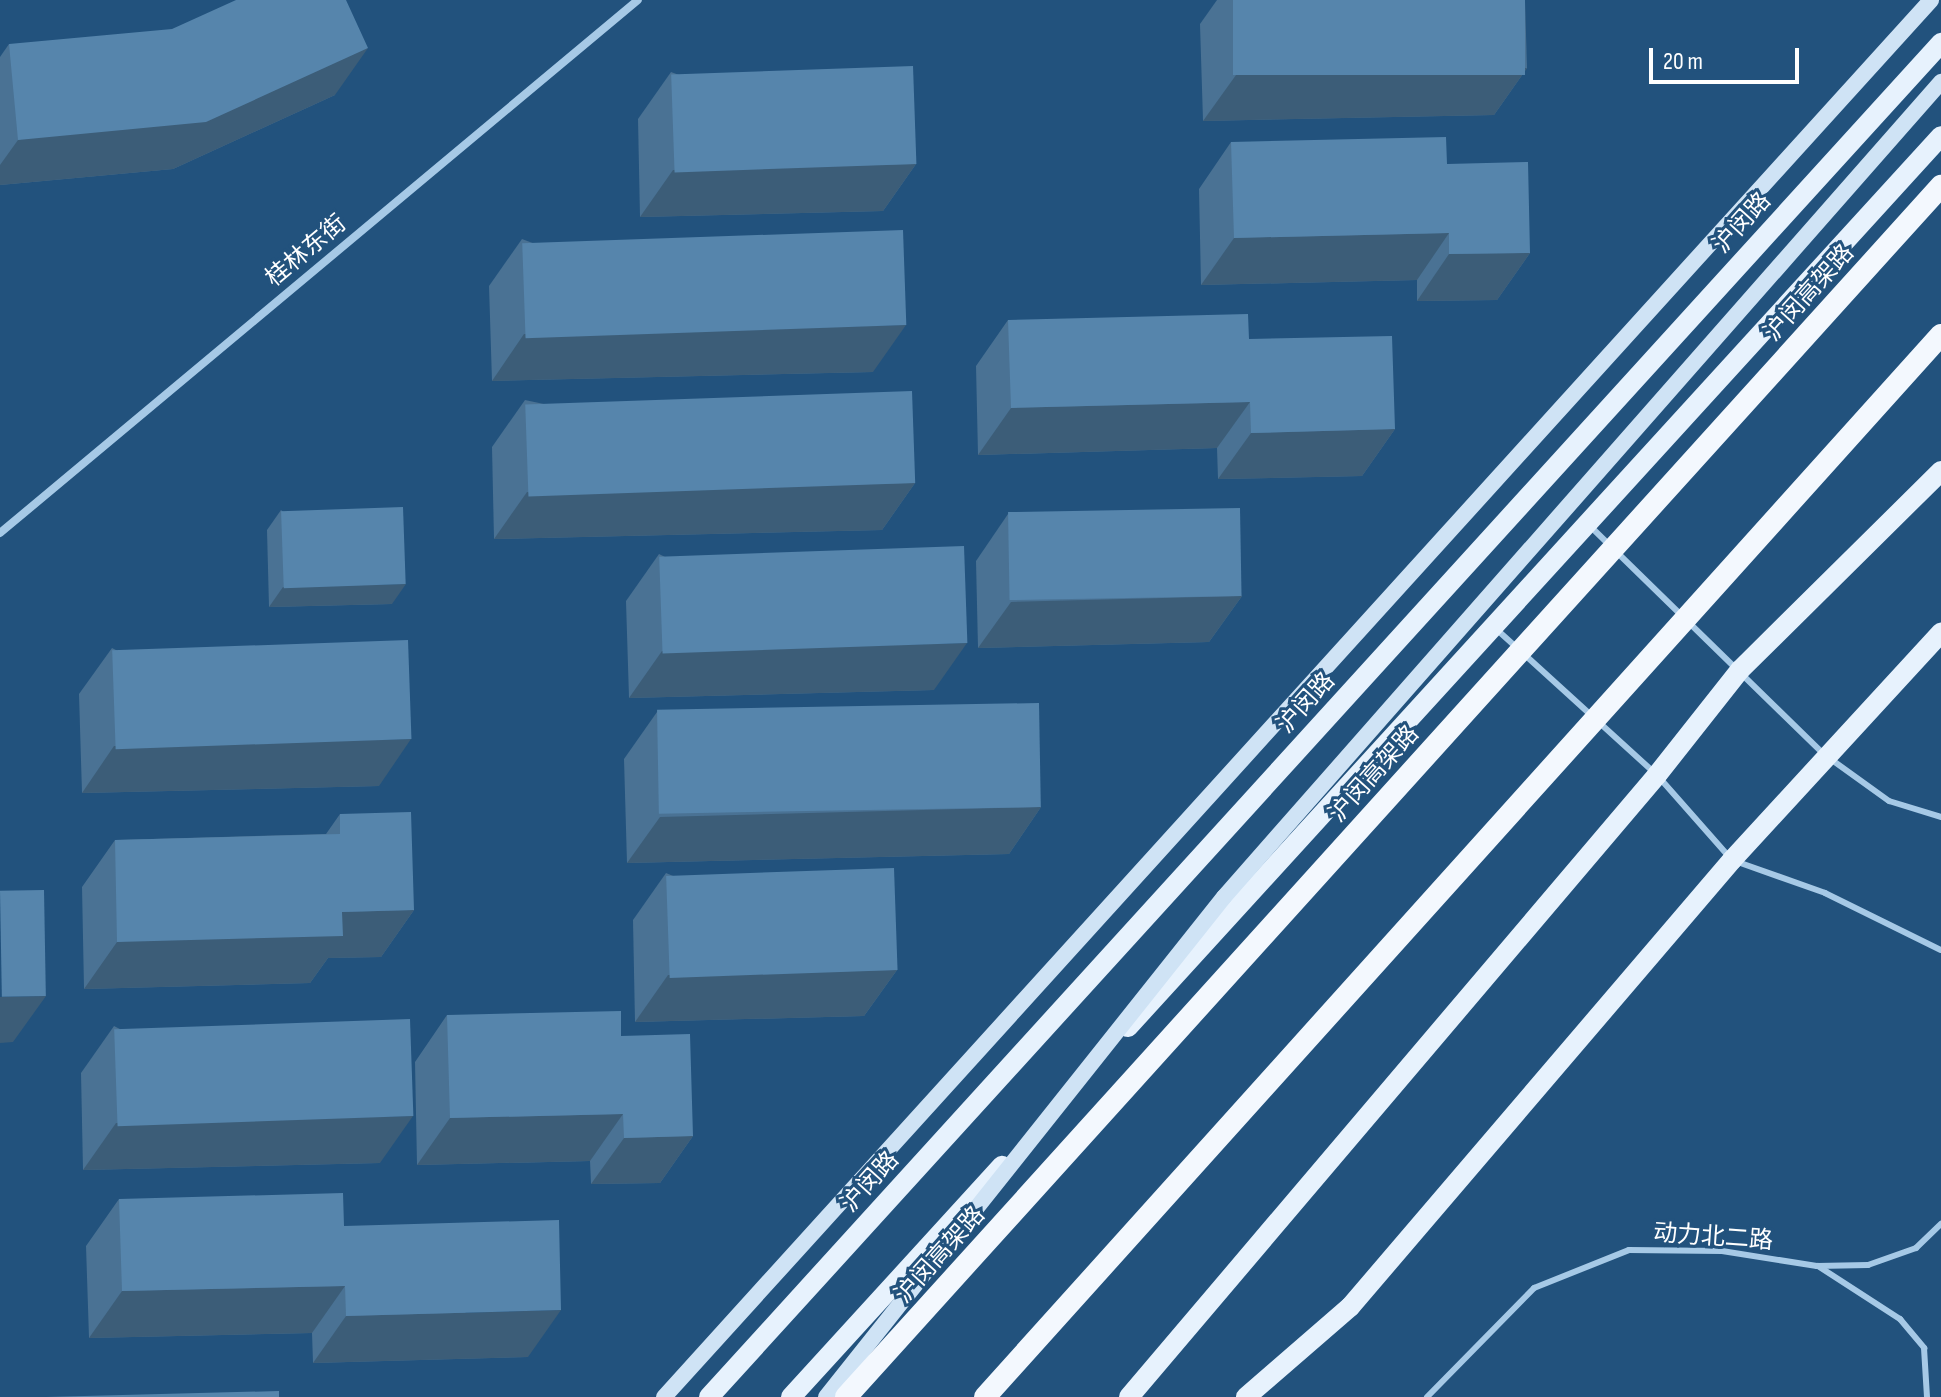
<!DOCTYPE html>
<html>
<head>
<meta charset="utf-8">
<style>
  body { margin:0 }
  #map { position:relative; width:1941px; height:1397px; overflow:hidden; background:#22527d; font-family:"Sofia Sans Condensed","Noto Sans SC",sans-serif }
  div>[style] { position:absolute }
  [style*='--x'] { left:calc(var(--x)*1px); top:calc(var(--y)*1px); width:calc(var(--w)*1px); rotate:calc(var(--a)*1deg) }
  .service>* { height:6px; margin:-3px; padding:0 3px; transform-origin:3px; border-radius:3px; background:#a6c9e6 }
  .minor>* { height:8px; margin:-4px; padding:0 4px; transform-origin:4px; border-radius:4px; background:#a6c9e6 }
  .secondary>* { height:16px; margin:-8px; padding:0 8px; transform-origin:8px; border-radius:8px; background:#cfe3f5 }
  .primary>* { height:20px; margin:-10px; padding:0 10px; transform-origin:10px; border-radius:10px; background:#e7f2fd }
  .secondary-bridge>* { height:16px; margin:-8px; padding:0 8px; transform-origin:8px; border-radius:8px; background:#cfe3f5 }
  .trunk-bridge>* { height:22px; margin:-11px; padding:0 11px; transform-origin:11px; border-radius:11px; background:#f3f8fe }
  .wall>* { inset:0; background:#4a7294 }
  .shaded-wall>* { inset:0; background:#3c5d78 }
  .building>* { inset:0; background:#5685ac; transform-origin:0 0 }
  span { translate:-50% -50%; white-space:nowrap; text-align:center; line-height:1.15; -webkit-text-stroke:6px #22527d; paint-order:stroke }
  .street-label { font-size:24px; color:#fff }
  .scale { position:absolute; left:1649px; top:48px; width:150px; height:36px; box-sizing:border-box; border:4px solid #fff; border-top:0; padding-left:10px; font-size:24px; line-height:28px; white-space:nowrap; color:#fff; -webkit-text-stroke:6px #22527d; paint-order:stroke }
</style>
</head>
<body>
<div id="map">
  <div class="service">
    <div style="--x:1591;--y:527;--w:327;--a:44.3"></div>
    <div style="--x:1825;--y:755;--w:79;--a:35.7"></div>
    <div style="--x:1889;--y:801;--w:54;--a:17.1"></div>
    <div style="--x:1495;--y:628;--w:28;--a:42"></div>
    <div style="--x:1525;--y:655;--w:178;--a:42.3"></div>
    <div style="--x:1657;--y:775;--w:113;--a:48.6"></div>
    <div style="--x:1732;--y:860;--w:99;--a:19.5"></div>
    <div style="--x:1825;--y:893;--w:129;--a:26.2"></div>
    <div style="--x:1818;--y:1266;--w:98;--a:32.9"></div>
    <div style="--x:1900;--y:1319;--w:38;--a:50"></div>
    <div style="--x:1924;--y:1348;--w:49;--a:86.5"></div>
    <div style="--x:1427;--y:1397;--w:153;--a:-45.5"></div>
    <div style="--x:1534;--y:1288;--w:102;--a:-21.8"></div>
    <div style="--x:1629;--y:1250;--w:93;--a:0.6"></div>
    <div style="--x:1722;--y:1251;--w:96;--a:9"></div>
    <div style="--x:1817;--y:1266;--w:51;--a:-1.1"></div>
    <div style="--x:1868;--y:1265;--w:51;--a:-19.5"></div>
    <div style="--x:1916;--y:1248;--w:35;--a:-44"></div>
  </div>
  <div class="minor">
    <div style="--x:0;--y:533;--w:831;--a:-39.88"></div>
  </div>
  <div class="secondary">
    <div style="--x:664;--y:1397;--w:1886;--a:-47.79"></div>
  </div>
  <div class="primary">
    <div style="--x:1128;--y:1027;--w:1206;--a:-47.62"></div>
    <div style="--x:709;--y:1397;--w:1831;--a:-47.7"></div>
    <div style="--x:791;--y:1397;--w:313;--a:-47.6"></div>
    <div style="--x:1129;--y:1397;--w:816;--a:-49.67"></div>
    <div style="--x:1657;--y:775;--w:134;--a:-51.7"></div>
    <div style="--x:1740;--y:670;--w:283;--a:-44.7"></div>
    <div style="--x:1246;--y:1397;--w:138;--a:-40.9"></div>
    <div style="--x:1350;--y:1307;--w:588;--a:-49.48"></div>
    <div style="--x:1732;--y:860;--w:309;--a:-47.4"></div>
  </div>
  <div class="secondary-bridge">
    <div style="--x:826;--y:1397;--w:639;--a:-51.48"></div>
    <div style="--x:1224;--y:897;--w:1086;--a:-48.66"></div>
  </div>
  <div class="trunk-bridge">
    <div style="--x:846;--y:1397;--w:1633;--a:-47.88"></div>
    <div style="--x:985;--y:1397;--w:1429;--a:-48.01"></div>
  </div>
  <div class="wall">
    <div style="clip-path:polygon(1217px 0,1525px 0,1527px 68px,1494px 115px,1203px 121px,1200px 24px)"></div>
    <div style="clip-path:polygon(9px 44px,335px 95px,173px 169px,0 185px,0 57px)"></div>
    <div style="clip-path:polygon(671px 72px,916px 164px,883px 211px,640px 217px,638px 119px)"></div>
    <div style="clip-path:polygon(1231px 142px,1447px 164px,1530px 253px,1497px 300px,1417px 301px,1417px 280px,1201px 285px,1199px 189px)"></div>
    <div style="clip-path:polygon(522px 239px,873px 372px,492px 381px,489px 286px)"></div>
    <div style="clip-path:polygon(1008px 320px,1249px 339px,1395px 429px,1362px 476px,1218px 479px,1217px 448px,978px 455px,976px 366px)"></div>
    <div style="clip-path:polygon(525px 400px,915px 483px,882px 530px,494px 539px,492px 447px)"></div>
    <div style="clip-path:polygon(281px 510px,392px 604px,269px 607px,267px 530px)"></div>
    <div style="clip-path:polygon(1008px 514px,1242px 596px,1209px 642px,978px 648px,976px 561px)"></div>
    <div style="clip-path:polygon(659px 554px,934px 690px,629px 698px,626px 601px)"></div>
    <div style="clip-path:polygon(112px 648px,379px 786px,82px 793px,79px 694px)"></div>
    <div style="clip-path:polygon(657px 712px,1041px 807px,1009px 854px,627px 863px,624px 759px)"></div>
    <div style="clip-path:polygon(340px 814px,414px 910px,381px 957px,328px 958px,310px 983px,84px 989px,82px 887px,115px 840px,326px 834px)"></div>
    <div style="clip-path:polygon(666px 873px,897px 970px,864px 1016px,635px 1022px,633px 920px)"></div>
    <div style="clip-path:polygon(447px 1015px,621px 1036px,693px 1136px,660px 1183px,591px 1184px,590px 1161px,417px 1165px,415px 1062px)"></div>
    <div style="clip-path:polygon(114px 1026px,380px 1163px,83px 1170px,81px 1073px)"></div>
    <div style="clip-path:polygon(119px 1199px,344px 1226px,528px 1357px,313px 1363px,312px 1333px,89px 1338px,86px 1246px)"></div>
  </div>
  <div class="shaded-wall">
    <div style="clip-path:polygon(368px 48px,335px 95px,173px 169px,0 185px,0 165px,18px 140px)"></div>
    <div style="clip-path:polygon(1527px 68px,1494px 115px,1203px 121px,1236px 75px)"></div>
    <div style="clip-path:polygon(916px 164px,883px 211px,640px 217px,673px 170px)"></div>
    <div style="clip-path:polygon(1449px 233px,1417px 280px,1201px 285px,1234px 238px)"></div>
    <div style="clip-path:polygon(1530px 253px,1497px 300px,1417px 301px,1449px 254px)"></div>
    <div style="clip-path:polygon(906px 325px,873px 372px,492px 381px,524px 334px)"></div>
    <div style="clip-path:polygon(1250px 402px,1217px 448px,978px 455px,1011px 408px)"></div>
    <div style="clip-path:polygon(1395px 429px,1362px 476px,1218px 479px,1251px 433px)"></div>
    <div style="clip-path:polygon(915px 483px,882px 530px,494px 539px,527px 492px)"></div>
    <div style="clip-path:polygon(406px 584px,392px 604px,269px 607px,283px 587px)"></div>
    <div style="clip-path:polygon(1242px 596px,1209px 642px,978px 648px,1011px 602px)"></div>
    <div style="clip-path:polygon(967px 643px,934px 690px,629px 698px,662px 651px)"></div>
    <div style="clip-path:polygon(411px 739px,379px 786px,82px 793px,114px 746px)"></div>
    <div style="clip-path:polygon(1041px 807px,1009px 854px,627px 863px,660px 817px)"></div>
    <div style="clip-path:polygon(414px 910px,381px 957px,328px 958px,310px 983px,84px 989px,117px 942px,342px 912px)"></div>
    <div style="clip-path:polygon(897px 970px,864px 1016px,635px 1022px,668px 975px)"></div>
    <div style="clip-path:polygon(46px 996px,13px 1042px,0 1043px,0 997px)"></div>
    <div style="clip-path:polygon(623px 1114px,590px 1161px,417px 1165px,450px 1118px)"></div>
    <div style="clip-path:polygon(413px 1116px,380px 1163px,83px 1170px,116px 1123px)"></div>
    <div style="clip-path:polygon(693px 1136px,660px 1183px,591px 1184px,624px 1138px)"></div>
    <div style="clip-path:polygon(345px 1286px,312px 1333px,89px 1338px,122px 1291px)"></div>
    <div style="clip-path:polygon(561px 1310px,528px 1357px,313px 1363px,346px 1316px)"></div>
  </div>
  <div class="building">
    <div style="clip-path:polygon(236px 0,346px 0,368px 48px,206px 122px,18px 140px,9px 44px,172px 29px)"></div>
    <div style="left:1233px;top:0;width:292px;height:75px"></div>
    <div style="left:913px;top:66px;width:98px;height:242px;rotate:88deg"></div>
    <div style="clip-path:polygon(1446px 137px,1447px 164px,1528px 162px,1530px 253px,1449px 254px,1449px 233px,1234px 238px,1231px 142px)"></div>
    <div style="left:903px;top:230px;width:95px;height:381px;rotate:88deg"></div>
    <div style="clip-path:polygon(1248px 314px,1249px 339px,1392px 336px,1395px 429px,1251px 433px,1250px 402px,1011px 408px,1008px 320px)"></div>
    <div style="left:912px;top:391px;width:92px;height:387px;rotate:88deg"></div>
    <div style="left:403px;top:507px;width:77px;height:122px;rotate:88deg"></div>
    <div style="left:1240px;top:508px;width:88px;height:232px;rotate:89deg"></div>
    <div style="left:964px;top:546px;width:97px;height:305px;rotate:88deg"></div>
    <div style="left:408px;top:640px;width:99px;height:296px;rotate:88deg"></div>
    <div style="left:1039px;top:703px;width:104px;height:382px;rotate:89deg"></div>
    <div style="clip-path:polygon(411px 812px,414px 910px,342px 912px,343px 936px,117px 942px,115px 840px,340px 834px,340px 814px)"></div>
    <div style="left:894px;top:868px;width:102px;height:228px;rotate:88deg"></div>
    <div style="left:44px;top:890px;width:106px;height:44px;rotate:89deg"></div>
    <div style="clip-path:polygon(621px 1011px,621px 1036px,690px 1034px,693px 1136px,624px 1138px,623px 1114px,450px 1118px,447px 1015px)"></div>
    <div style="left:410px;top:1019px;width:97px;height:296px;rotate:88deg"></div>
    <div style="clip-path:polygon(343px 1193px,344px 1226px,559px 1220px,561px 1310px,346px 1316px,345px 1286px,122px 1291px,119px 1199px)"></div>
    <div style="clip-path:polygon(279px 1391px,279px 1397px,46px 1397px)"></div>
  </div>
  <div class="street-label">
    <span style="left:1742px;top:223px;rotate:-48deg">沪闵路</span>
    <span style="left:306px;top:251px;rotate:-40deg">桂林东街</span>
    <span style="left:1809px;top:293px;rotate:-48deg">沪闵高架路</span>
    <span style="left:1306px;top:703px;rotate:-48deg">沪闵路</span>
    <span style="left:1374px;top:774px;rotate:-48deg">沪闵高架路</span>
    <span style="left:870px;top:1182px;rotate:-48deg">沪闵路</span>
    <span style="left:1713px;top:1237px;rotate:4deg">动力北二路</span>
    <span style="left:940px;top:1255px;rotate:-48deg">沪闵高架路</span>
  </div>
  <div class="scale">20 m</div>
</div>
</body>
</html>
